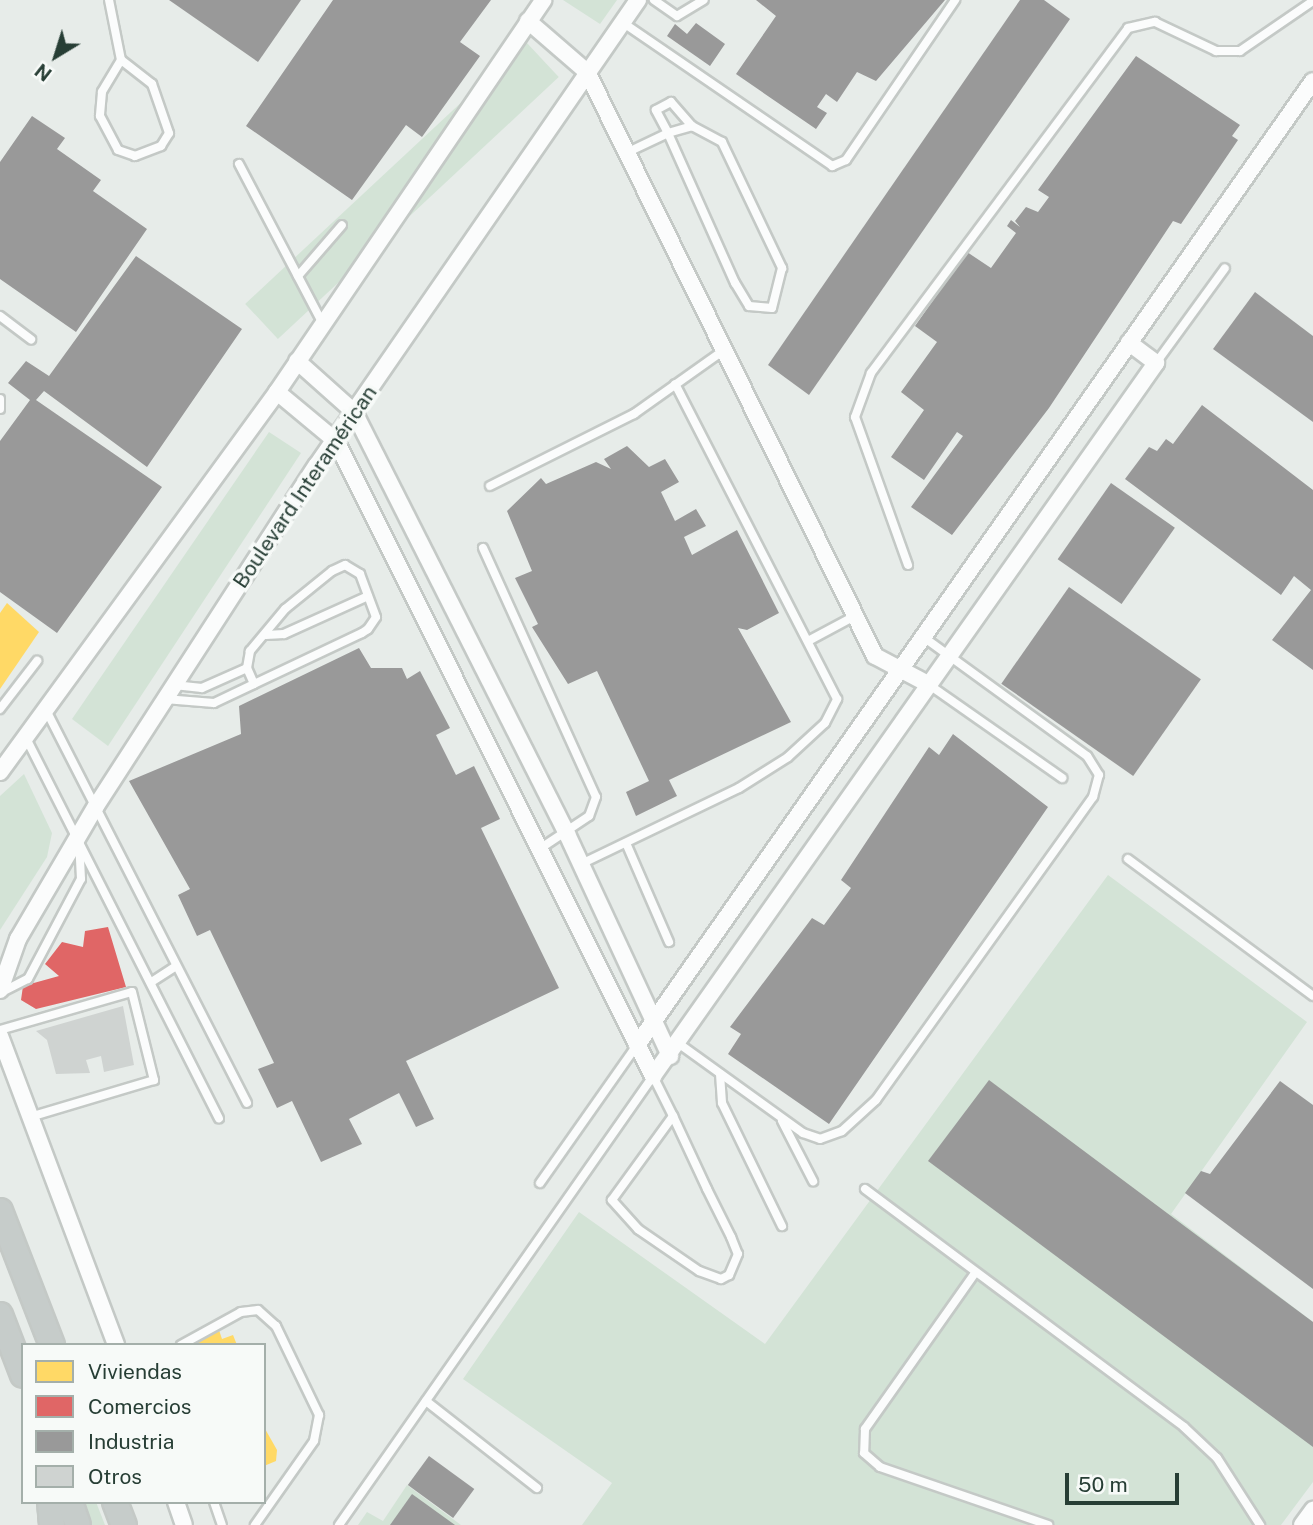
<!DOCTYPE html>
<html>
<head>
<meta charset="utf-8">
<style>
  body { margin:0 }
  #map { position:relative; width:1313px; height:1525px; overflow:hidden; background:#e7ece9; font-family:"Public Sans",sans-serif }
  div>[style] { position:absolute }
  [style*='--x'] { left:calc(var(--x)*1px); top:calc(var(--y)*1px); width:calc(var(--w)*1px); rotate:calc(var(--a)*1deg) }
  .green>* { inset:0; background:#d3e3d6; transform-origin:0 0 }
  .homes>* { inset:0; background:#ffd966 }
  .shops>* { inset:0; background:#e06666 }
  .industry>* { inset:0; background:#999; transform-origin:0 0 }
  .building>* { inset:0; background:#cfd3d1 }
  .roads { filter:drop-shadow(2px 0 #c4c9c6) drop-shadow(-2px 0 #c4c9c6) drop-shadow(0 2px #c4c9c6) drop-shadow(0 -2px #c4c9c6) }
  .service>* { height:8px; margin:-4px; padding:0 4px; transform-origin:4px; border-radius:4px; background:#fbfcfc }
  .minor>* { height:16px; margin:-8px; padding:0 8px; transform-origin:8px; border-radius:8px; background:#fbfcfc }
  .trunk>* { height:24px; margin:-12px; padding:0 12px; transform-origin:12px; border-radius:12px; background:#c6ccca }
  span { translate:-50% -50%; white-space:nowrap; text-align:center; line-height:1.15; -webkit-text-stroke:7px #f7faf8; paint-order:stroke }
  .street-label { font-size:21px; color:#273e35 }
  .legend { position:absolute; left:21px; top:1343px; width:245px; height:161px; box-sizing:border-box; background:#f7faf8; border:2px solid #a4afaa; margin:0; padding:9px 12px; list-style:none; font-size:21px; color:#273e35 }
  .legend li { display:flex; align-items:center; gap:14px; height:35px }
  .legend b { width:35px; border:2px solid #a4afaa }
  .north { position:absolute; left:21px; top:21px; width:70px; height:70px; -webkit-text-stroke:5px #f7faf8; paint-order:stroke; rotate:218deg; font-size:19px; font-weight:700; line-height:28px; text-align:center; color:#273e35 }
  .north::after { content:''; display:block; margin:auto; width:24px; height:32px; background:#273e35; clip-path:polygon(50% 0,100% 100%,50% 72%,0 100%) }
  .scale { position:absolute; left:1065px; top:1473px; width:114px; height:32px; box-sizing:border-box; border:4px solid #273e35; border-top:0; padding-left:9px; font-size:21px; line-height:24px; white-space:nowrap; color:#273e35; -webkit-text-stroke:5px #f7faf8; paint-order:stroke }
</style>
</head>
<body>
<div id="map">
  <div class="green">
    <div style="clip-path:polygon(563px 0,617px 0,600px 24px)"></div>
    <div style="left:526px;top:42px;width:48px;height:384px;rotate:47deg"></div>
    <div style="clip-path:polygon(269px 432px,301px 453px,108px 746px,72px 719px)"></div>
    <div style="clip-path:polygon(24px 774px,52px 833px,47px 857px,0 930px,0 796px)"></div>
    <div style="clip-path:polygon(1108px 875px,1307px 1022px,1171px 1214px,1313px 1322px,1313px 1482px,1281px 1525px,582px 1525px,612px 1483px,463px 1379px,579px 1212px,765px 1344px)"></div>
    <div style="clip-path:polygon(407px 1485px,461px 1525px,358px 1525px,367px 1512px,383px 1521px)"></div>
    <div style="clip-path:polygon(77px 1502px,96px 1502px,105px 1525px,85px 1525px)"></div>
  </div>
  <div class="homes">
    <div style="clip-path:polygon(7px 603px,39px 632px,0 689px,0 613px)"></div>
    <div style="clip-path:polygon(219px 1330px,222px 1339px,233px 1335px,237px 1345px,188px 1345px)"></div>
    <div style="clip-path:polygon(264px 1427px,277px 1450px,276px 1461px,264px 1466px)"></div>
  </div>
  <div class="shops">
    <div style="clip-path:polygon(108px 927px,126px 987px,36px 1009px,21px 1000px,23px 986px,59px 976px,45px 964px,62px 942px,83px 947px,85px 931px)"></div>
  </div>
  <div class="industry">
    <div style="clip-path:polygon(169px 0,301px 0,258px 62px)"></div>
    <div style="clip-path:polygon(333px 0,491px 0,460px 42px,480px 56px,422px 137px,406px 125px,352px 200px,246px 126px)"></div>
    <div style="clip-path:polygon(756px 0,945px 0,876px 81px,857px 72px,837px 102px,826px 94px,817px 107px,827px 113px,816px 129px,736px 74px,776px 16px)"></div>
    <div style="clip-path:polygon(1020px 0,1044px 0,1070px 19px,809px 395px,768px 365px)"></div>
    <div style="clip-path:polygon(696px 23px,725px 44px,710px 66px,667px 36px,675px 24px,687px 34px)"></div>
    <div style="clip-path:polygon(1136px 56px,1240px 125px,1232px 136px,1238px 140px,1181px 224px,1173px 221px,1049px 408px,952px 535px,911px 507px,963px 436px,957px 432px,924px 480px,891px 457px,924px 410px,901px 392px,937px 342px,915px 326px,967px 252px,991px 268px,1016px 233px,1007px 226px,1011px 220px,1020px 227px,1015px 221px,1026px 207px,1038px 212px,1049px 197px,1038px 190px)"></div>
    <div style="clip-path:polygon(32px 116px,65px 138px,57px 149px,101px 180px,93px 191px,147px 229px,76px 332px,0 279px,0 162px)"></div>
    <div style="clip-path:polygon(136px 256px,242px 329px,147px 467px,44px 391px,36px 400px,162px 487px,57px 633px,0 592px,0 441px,30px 400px,8px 383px,26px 361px,49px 376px)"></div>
    <div style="clip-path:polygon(1255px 292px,1313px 336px,1313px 422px,1213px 349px)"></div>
    <div style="clip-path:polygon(1202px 405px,1313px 490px,1313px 670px,1272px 640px,1311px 590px,1294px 576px,1281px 595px,1125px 479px,1149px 447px,1157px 451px,1166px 439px,1173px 444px)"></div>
    <div style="clip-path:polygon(627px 446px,649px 467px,665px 459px,679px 482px,661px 492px,675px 521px,696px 509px,706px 526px,684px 537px,692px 555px,737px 530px,779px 613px,747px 630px,738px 628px,791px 722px,669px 780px,677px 796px,636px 816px,626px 792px,649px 781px,597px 671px,568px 684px,532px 627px,538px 624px,515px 578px,532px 571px,507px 511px,541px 478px,546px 484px,596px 462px,611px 469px,604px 459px)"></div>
    <div style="left:1111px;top:483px;width:78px;height:93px;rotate:35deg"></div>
    <div style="left:1069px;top:587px;width:161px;height:118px;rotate:35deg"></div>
    <div style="clip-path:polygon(359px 648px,371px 668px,402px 668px,407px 679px,420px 671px,450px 728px,436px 735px,456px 775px,474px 766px,500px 819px,481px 828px,559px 988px,406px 1061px,434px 1119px,416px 1127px,399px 1093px,349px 1119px,362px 1144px,321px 1162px,292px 1101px,277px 1108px,258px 1069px,274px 1063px,210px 930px,197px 936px,178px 895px,190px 889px,129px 781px,241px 734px,239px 706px)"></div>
    <div style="clip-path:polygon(953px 734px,1048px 807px,829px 1124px,728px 1054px,741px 1034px,730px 1027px,812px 918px,824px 925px,851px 888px,841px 880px,929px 747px,939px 755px)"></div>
    <div style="clip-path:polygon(989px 1080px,1313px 1322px,1313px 1447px,928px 1161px)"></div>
    <div style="clip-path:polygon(1280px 1081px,1313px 1105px,1313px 1289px,1185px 1193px,1201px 1171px,1210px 1174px)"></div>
    <div style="left:429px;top:1456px;width:56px;height:36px;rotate:36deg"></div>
    <div style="clip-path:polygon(412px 1494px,455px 1525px,390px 1525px)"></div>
  </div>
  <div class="building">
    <div style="clip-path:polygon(123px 1006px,134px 1065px,104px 1072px,101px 1056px,86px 1060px,90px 1073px,56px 1074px,47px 1040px,36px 1031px)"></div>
  </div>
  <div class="roads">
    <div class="service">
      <div style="--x:109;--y:0;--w:61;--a:78.7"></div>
      <div style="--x:121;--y:60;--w:37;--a:121"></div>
      <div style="--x:102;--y:92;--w:24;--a:95"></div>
      <div style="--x:100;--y:116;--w:38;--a:62"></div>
      <div style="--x:118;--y:150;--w:18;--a:19"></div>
      <div style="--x:135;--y:156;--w:28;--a:-21"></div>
      <div style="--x:161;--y:146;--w:15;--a:-58"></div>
      <div style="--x:169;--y:133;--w:52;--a:-109.1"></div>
      <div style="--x:152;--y:84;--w:39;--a:-142"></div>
      <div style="--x:654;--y:0;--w:28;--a:35"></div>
      <div style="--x:677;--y:16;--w:31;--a:-31"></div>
      <div style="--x:622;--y:22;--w:255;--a:34.4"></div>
      <div style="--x:832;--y:166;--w:15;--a:-23"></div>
      <div style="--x:846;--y:160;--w:194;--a:-55.7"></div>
      <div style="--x:626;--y:153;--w:47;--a:-25.5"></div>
      <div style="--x:668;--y:133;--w:25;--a:-16"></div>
      <div style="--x:692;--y:126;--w:34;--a:28"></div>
      <div style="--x:722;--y:142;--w:140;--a:64.5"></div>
      <div style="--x:782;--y:268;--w:41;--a:104"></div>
      <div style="--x:772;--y:308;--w:23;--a:-175"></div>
      <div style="--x:749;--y:306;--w:27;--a:-121"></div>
      <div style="--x:735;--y:283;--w:164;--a:-114.1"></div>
      <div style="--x:668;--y:133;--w:26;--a:-118"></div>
      <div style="--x:656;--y:110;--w:17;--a:-28"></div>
      <div style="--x:671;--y:102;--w:32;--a:49"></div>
      <div style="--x:239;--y:164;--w:181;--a:62.3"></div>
      <div style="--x:298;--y:276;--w:67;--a:-49.2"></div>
      <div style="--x:0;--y:316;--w:39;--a:37"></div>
      <div style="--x:1156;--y:363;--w:117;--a:-54"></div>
      <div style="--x:0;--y:399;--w:10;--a:90"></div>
      <div style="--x:490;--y:486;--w:161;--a:-26.6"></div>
      <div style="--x:634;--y:414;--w:110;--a:-35.4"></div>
      <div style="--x:483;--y:548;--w:273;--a:65.6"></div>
      <div style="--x:596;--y:797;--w:20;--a:110"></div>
      <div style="--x:589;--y:816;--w:58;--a:146.3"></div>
      <div style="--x:908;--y:565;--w:157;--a:-109.7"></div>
      <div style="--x:855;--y:417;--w:47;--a:-70"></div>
      <div style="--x:871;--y:373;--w:430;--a:-53.3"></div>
      <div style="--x:1128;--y:28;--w:28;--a:-13"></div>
      <div style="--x:1155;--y:22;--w:68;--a:25.4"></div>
      <div style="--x:1216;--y:51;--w:24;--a:0"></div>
      <div style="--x:1240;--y:51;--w:88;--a:-34.4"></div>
      <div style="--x:266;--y:635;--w:18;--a:-3"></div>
      <div style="--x:284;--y:634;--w:92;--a:-24.3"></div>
      <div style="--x:810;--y:640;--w:51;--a:-28.1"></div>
      <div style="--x:928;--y:684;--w:164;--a:35"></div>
      <div style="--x:174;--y:685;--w:28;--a:6"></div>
      <div style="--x:202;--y:688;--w:49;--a:-24"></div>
      <div style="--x:165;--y:699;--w:49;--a:4.7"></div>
      <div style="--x:214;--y:703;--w:44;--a:-25.4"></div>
      <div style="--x:254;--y:684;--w:119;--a:-25.3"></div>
      <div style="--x:362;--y:633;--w:7;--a:-34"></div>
      <div style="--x:368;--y:629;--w:14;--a:-56"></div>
      <div style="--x:376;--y:617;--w:46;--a:-110.4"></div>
      <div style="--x:360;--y:574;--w:17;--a:-149"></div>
      <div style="--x:345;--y:565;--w:14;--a:155"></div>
      <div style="--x:332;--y:571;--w:60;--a:141"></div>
      <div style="--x:285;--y:609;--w:55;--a:129.8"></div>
      <div style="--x:250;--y:651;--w:17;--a:100"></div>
      <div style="--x:247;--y:668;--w:17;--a:66"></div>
      <div style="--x:0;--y:709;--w:61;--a:-52.4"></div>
      <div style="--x:47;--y:712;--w:439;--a:62.9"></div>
      <div style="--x:28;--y:742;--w:422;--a:63.1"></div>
      <div style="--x:626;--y:843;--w:108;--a:66.5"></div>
      <div style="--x:1128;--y:859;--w:230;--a:36.5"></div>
      <div style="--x:581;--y:864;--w:175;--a:-25.7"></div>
      <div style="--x:739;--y:788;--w:58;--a:-32.3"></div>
      <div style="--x:788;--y:757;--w:50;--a:-42.6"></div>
      <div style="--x:825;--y:723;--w:27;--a:-63"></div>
      <div style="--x:837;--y:699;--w:354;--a:-117.2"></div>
      <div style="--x:153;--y:981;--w:27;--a:-33"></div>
      <div style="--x:0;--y:993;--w:31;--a:-27"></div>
      <div style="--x:28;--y:979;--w:113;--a:-62.1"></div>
      <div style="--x:81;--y:879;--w:40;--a:-92.9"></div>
      <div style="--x:0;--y:1030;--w:137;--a:-16.1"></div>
      <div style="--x:132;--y:992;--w:91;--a:76"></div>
      <div style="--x:154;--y:1080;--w:129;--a:163.4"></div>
      <div style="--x:678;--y:1043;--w:154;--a:35.8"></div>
      <div style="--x:803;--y:1133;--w:18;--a:19"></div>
      <div style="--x:820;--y:1139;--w:23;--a:-20"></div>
      <div style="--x:842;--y:1131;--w:46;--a:-42.4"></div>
      <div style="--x:876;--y:1100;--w:373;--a:-54.4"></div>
      <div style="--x:1093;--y:797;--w:23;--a:-75"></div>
      <div style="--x:1099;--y:775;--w:22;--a:-122"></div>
      <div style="--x:1087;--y:756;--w:204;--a:-144"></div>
      <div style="--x:720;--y:1074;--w:29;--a:86"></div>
      <div style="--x:722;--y:1103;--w:137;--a:64"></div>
      <div style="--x:782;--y:1121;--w:68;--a:62.7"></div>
      <div style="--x:540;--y:1183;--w:169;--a:-54.9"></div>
      <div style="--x:865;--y:1189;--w:398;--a:36.7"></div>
      <div style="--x:1184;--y:1427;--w:45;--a:43.2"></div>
      <div style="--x:1217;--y:1458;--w:80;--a:57.3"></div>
      <div style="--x:975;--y:1273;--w:191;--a:125.2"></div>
      <div style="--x:865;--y:1429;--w:24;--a:92"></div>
      <div style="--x:864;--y:1453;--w:21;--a:41"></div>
      <div style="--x:880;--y:1467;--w:178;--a:19"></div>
      <div style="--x:181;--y:1345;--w:68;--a:-28.8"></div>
      <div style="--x:241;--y:1312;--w:17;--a:-7"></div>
      <div style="--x:258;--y:1310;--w:24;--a:42"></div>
      <div style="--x:276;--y:1326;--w:99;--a:64.2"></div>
      <div style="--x:319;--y:1415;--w:26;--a:101"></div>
      <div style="--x:314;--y:1441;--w:103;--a:125.1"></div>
      <div style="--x:426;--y:1401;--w:141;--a:38.1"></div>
      <div style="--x:214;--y:1502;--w:24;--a:71"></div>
      <div style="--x:339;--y:1525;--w:548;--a:-55.03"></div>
      <div style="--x:653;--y:1076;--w:45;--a:63.4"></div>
      <div style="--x:673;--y:1116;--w:81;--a:65"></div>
      <div style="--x:707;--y:1189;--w:54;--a:63.4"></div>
      <div style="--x:731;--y:1237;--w:18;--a:68"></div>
      <div style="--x:738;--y:1254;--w:23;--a:113"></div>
      <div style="--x:729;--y:1275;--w:9;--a:153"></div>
      <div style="--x:721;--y:1279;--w:23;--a:-160"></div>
      <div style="--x:699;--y:1271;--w:74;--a:-145.5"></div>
      <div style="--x:638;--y:1229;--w:39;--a:-132"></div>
      <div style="--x:612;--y:1200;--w:104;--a:-54"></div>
    </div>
    <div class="minor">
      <div style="--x:528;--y:21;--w:78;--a:40.8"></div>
      <div style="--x:587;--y:72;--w:651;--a:63.75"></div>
      <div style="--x:875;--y:656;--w:60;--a:27.8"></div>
      <div style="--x:297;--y:361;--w:76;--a:41.8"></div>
      <div style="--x:354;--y:412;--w:473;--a:63.2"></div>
      <div style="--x:567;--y:834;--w:245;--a:65.1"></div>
      <div style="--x:277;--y:392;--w:77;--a:39.7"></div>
      <div style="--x:336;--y:441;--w:710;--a:63.47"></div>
      <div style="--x:653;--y:1076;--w:873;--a:-54.8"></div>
      <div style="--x:1156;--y:363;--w:34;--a:-143"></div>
      <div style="--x:0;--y:772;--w:470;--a:-53.9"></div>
      <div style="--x:277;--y:392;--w:474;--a:-55.8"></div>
      <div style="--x:0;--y:990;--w:54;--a:-70.6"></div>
      <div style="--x:18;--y:939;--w:154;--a:-59.6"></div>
      <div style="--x:96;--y:806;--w:406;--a:-57.1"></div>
      <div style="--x:317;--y:465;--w:565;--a:-55.38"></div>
      <div style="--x:0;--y:1036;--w:330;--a:69.4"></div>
      <div style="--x:637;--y:1045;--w:1177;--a:-54.96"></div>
      <div style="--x:176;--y:1502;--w:24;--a:71"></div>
      <div style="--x:1302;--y:1525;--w:19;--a:-54"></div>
    </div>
    <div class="trunk">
      <div style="--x:0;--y:1211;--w:144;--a:68.8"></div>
      <div style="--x:0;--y:1315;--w:64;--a:69"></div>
      <div style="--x:50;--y:1502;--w:23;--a:85"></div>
      <div style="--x:70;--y:1502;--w:24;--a:71"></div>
      <div style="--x:115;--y:1502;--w:25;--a:69"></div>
    </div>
  </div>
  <div class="street-label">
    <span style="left:305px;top:487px;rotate:-56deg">Boulevard Interamérican</span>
  </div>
  <ul class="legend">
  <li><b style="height:19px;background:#ffd966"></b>Viviendas</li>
  <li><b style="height:19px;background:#e06666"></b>Comercios</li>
  <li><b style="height:19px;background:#999"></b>Industria</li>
  <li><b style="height:19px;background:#cfd3d1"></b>Otros</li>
  </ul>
  <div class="north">N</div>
  <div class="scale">50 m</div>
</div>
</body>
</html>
